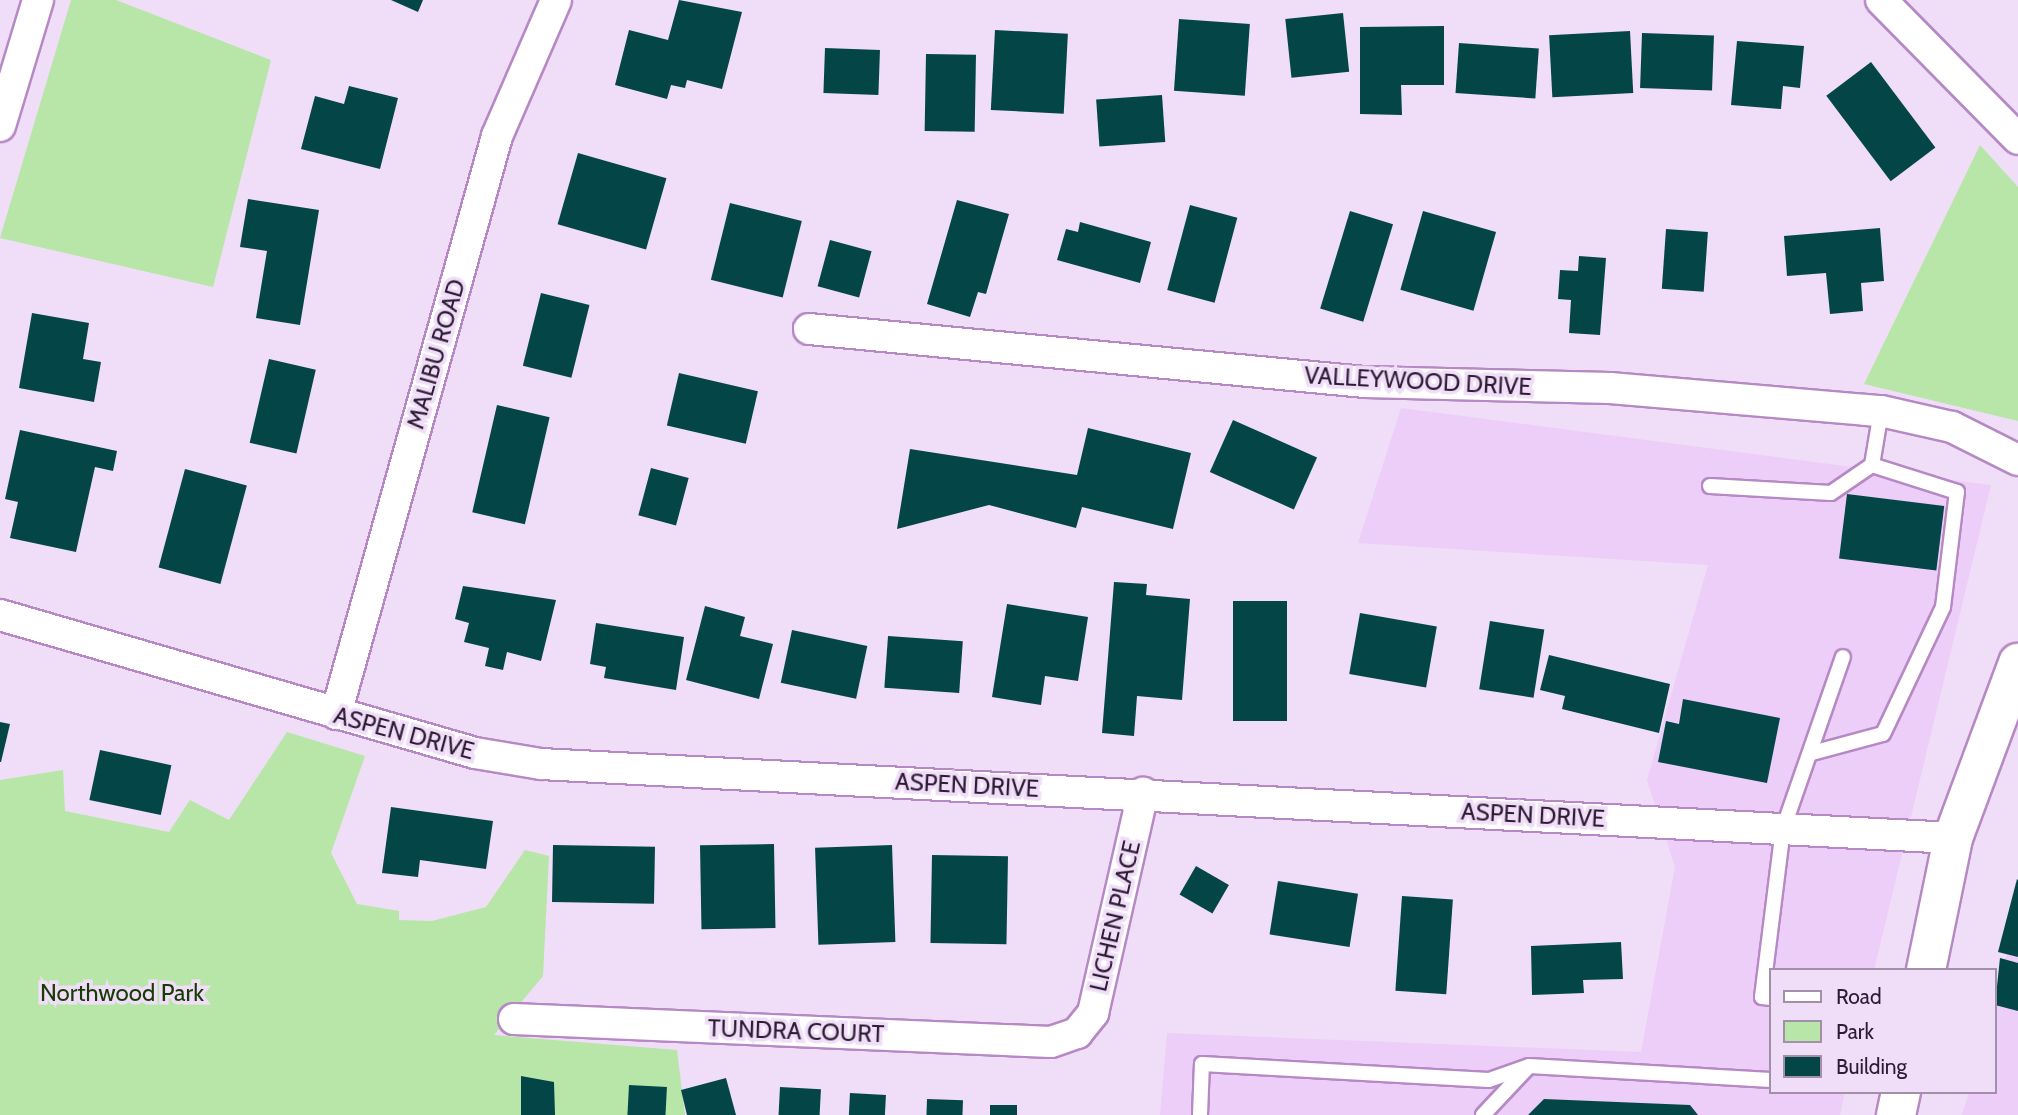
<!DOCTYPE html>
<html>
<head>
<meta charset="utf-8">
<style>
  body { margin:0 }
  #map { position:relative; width:2018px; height:1115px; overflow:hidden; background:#f0ddf7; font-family:Cabin,sans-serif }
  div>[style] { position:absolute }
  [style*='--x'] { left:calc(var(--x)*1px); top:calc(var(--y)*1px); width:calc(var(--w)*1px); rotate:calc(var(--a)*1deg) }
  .built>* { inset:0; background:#edcef8 }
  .green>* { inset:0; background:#b8e6a8 }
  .building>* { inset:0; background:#044648; transform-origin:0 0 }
  .roads { filter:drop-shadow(2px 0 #b689c4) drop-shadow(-2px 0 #b689c4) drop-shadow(0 2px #b689c4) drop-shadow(0 -2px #b689c4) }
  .lane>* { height:14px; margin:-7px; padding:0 7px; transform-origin:7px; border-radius:7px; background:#fff }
  .street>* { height:30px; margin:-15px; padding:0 15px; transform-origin:15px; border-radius:15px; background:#fff }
  .secondary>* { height:38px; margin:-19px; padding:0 19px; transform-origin:19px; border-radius:19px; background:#fff }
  span { translate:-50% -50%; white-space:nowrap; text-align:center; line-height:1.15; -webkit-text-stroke:7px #f0ddf7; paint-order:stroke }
  .street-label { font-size:24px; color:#2c1b32 }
  .park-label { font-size:24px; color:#163b04 }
  .legend { position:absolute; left:1769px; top:968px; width:228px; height:126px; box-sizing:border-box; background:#f0ddf7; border:2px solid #a28fa8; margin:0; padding:9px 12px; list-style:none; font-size:21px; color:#2c1b32 }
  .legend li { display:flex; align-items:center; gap:14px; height:35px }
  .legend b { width:35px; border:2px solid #a28fa8 }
</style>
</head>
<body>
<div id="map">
  <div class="built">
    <div style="clip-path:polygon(1401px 408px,1991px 485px,1874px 970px,1771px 970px,1771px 1092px,1845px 1092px,1840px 1115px,1160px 1115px,1167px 1033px,1641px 1052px,1675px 867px,1647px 780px,1708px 565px,1358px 543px)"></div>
    <div style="clip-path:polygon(2018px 914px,2018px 1115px,1962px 1115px,1969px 1092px,1995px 1092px,1995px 996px)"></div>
  </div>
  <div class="green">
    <div style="clip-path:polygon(71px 0,116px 0,271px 60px,213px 287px,0 238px)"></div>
    <div style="clip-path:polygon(1980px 145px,2018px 187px,2018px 421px,1864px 384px)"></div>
    <div style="clip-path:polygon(287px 732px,365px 756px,331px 853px,357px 904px,399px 911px,399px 920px,432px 921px,486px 907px,525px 850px,549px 856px,543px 976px,494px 1035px,677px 1050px,685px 1115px,0 1115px,0 780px,63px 770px,65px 811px,169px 832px,190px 800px,229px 820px)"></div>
  </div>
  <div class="building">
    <div style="clip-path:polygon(391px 0,423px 0,418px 12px)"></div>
    <div style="clip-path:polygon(679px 0,742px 12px,722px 89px,687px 80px,685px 88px,671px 85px,667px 99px,615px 85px,629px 30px,668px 40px)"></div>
    <div style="left:1343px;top:13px;width:59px;height:58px;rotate:84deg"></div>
    <div style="left:1179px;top:19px;width:71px;height:72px;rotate:4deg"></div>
    <div style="clip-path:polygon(1444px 26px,1444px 85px,1401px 85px,1402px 115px,1360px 114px,1360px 27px)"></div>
    <div style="left:995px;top:30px;width:73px;height:80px;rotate:3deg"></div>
    <div style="left:1630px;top:31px;width:62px;height:81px;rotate:87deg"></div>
    <div style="left:1642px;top:33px;width:72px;height:55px;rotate:2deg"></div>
    <div style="clip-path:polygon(1737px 41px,1804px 46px,1800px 88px,1783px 86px,1781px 109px,1731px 105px)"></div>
    <div style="left:1459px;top:43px;width:80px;height:50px;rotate:4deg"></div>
    <div style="left:825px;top:48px;width:55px;height:45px;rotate:2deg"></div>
    <div style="left:926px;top:54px;width:50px;height:77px;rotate:1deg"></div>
    <div style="left:1871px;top:62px;width:107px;height:56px;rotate:53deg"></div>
    <div style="clip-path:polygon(349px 86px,398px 98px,380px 169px,301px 149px,315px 96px,344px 104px)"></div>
    <div style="left:1162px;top:95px;width:47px;height:66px;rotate:86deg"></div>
    <div style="left:578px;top:153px;width:92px;height:74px;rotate:16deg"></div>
    <div style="clip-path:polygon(248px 199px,319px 210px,300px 325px,256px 318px,267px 251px,240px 247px)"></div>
    <div style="clip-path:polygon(957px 200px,1009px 214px,986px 294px,978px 292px,970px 317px,927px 304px)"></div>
    <div style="left:730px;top:203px;width:74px;height:79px;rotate:14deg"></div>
    <div style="left:1190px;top:205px;width:49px;height:88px;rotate:15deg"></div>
    <div style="left:1350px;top:211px;width:45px;height:102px;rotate:17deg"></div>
    <div style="left:1423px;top:211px;width:76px;height:82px;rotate:16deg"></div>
    <div style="clip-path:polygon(1080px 222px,1151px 242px,1140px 283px,1057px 260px,1066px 229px,1078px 232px)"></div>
    <div style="clip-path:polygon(1880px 228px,1884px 281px,1861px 283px,1863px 311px,1830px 314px,1826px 273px,1787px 276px,1784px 236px)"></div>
    <div style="left:1666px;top:229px;width:42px;height:60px;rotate:4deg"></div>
    <div style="left:830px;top:240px;width:43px;height:48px;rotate:15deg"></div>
    <div style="clip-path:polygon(1579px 256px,1606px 258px,1600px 335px,1569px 333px,1571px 300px,1558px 299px,1560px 270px,1578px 271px)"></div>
    <div style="left:541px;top:293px;width:50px;height:75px;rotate:14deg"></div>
    <div style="clip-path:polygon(32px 313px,89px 323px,83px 359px,101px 362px,94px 402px,19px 388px)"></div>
    <div style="left:269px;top:359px;width:48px;height:86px;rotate:13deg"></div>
    <div style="left:679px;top:373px;width:81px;height:54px;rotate:13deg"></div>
    <div style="left:497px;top:405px;width:54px;height:110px;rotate:13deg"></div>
    <div style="left:1233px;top:420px;width:92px;height:57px;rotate:24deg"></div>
    <div style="clip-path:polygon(1088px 428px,1191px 453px,1173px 529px,1082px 507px,1076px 528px,989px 505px,897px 529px,910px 449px,1077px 475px)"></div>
    <div style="clip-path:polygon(20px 430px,117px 451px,113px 471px,95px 467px,76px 552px,10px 538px,18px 502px,5px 499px)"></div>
    <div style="left:651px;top:468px;width:39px;height:49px;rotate:15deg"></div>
    <div style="left:185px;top:469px;width:64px;height:102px;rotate:15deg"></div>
    <div style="left:1847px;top:494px;width:98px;height:65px;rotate:7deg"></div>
    <div style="clip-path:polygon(1114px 582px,1147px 584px,1146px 595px,1190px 599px,1182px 700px,1137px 696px,1134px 736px,1102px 733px)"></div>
    <div style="clip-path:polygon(463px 586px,556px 600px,541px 661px,507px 652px,503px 670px,485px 666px,489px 648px,464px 642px,469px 623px,455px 619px)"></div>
    <div style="left:1233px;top:601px;width:54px;height:120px"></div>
    <div style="clip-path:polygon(1007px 604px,1088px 617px,1078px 681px,1045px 676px,1041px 705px,992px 697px)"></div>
    <div style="clip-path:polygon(705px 606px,745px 617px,740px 636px,773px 644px,759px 699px,686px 680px)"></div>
    <div style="left:1360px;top:613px;width:78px;height:62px;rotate:10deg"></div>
    <div style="left:1490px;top:621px;width:55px;height:69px;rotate:9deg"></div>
    <div style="clip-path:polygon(596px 623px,684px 637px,676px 690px,604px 678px,606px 667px,590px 664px)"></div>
    <div style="left:792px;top:630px;width:77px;height:54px;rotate:12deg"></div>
    <div style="left:888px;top:636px;width:75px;height:52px;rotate:4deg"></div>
    <div style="clip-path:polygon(1549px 655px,1670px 684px,1659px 733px,1562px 709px,1565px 696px,1540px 690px)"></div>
    <div style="clip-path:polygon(1683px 699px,1780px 718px,1767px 783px,1658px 762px,1666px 721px,1679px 724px)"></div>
    <div style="clip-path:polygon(0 722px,10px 724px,1px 762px,0 762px)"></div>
    <div style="left:100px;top:750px;width:73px;height:51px;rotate:12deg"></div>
    <div style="clip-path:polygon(391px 807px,493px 821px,486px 869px,420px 860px,418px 877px,382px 873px)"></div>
    <div style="left:774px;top:844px;width:84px;height:74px;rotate:89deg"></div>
    <div style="left:553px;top:845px;width:102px;height:57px;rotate:1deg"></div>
    <div style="left:892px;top:845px;width:97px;height:77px;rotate:88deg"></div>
    <div style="left:932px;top:855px;width:76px;height:88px;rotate:1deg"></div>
    <div style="left:1196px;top:866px;width:38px;height:33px;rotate:30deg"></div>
    <div style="clip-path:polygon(2017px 879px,2018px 880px,2018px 957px,1998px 952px)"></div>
    <div style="left:1278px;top:881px;width:81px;height:54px;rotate:9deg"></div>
    <div style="left:1402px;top:896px;width:51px;height:95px;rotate:4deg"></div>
    <div style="clip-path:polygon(1621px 942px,1623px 979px,1583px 980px,1584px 993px,1532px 995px,1531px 946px)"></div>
    <div style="clip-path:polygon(2000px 958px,2018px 963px,2018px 1011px,1995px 1005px)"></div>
    <div style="clip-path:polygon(521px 1076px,554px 1082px,555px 1115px,521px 1115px)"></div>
    <div style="clip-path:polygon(726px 1078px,736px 1115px,687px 1115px,681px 1090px)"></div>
    <div style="left:629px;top:1085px;width:38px;height:30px;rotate:3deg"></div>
    <div style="left:780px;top:1087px;width:41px;height:28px;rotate:3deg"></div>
    <div style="left:850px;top:1093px;width:36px;height:22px;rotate:3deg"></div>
    <div style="left:927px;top:1099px;width:36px;height:16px;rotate:2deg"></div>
    <div style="clip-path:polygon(1544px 1099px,1690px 1105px,1698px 1115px,1528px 1115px)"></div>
    <div style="left:990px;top:1105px;width:27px;height:10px"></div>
  </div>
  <div class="roads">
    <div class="lane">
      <div style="--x:1710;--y:486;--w:121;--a:3.3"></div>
      <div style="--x:1831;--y:493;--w:50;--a:-34.3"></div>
      <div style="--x:1872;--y:465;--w:55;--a:-80.5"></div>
      <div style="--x:1812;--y:753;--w:73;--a:-15"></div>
      <div style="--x:1883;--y:734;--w:140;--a:-64.7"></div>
      <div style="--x:1943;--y:607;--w:116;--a:-83.1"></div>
      <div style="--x:1957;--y:492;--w:89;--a:-162.4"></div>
      <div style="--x:1771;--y:998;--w:9;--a:-174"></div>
      <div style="--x:1762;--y:997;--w:169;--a:-82.9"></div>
      <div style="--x:1783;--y:829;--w:182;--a:-70.8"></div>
      <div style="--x:1200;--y:1115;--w:51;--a:-87.8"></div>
      <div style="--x:1202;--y:1064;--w:287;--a:3.2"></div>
      <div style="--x:1489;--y:1080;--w:42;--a:-19.3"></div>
      <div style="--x:1529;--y:1066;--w:242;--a:3.3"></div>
      <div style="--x:1483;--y:1115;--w:66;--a:-46.8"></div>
    </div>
    <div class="street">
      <div style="--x:1881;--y:0;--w:195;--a:45.4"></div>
      <div style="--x:0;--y:126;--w:132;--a:-73.2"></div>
      <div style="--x:809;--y:329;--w:559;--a:5.45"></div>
      <div style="--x:1365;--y:382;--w:245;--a:1.4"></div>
      <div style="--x:1610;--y:388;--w:272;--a:4.9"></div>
      <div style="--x:1881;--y:411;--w:73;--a:12.7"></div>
      <div style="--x:1952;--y:427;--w:74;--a:26.6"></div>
      <div style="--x:0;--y:615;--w:495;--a:16.2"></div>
      <div style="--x:475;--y:753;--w:67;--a:9.5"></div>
      <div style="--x:541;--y:764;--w:1414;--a:3"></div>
      <div style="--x:336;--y:714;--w:600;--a:-74.43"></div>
      <div style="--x:497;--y:136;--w:148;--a:-66.5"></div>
      <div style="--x:514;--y:1019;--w:537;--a:2.45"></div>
      <div style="--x:1051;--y:1042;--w:28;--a:-19"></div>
      <div style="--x:1077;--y:1033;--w:26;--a:-51"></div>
      <div style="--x:1093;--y:1013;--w:226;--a:-77.2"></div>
    </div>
    <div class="secondary">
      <div style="--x:1926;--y:970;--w:135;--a:-78.4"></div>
      <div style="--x:1953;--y:838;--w:187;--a:-69.6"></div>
      <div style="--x:1896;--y:1115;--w:24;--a:-78"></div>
    </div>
  </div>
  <div class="street-label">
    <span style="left:436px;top:354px;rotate:-74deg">MALIBU ROAD</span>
    <span style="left:1418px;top:381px;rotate:3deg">VALLEYWOOD DRIVE</span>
    <span style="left:404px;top:733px;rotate:15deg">ASPEN DRIVE</span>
    <span style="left:967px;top:785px;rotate:3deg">ASPEN DRIVE</span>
    <span style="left:1533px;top:815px;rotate:3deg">ASPEN DRIVE</span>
    <span style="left:1115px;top:916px;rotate:-77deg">LICHEN PLACE</span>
    <span style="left:796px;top:1031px;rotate:2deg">TUNDRA COURT</span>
  </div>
  <div class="park-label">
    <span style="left:122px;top:993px">Northwood Park</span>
  </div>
  <ul class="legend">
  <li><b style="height:9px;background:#fff"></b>Road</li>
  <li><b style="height:19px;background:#b8e6a8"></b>Park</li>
  <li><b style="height:19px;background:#044648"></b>Building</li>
  </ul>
</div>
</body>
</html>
